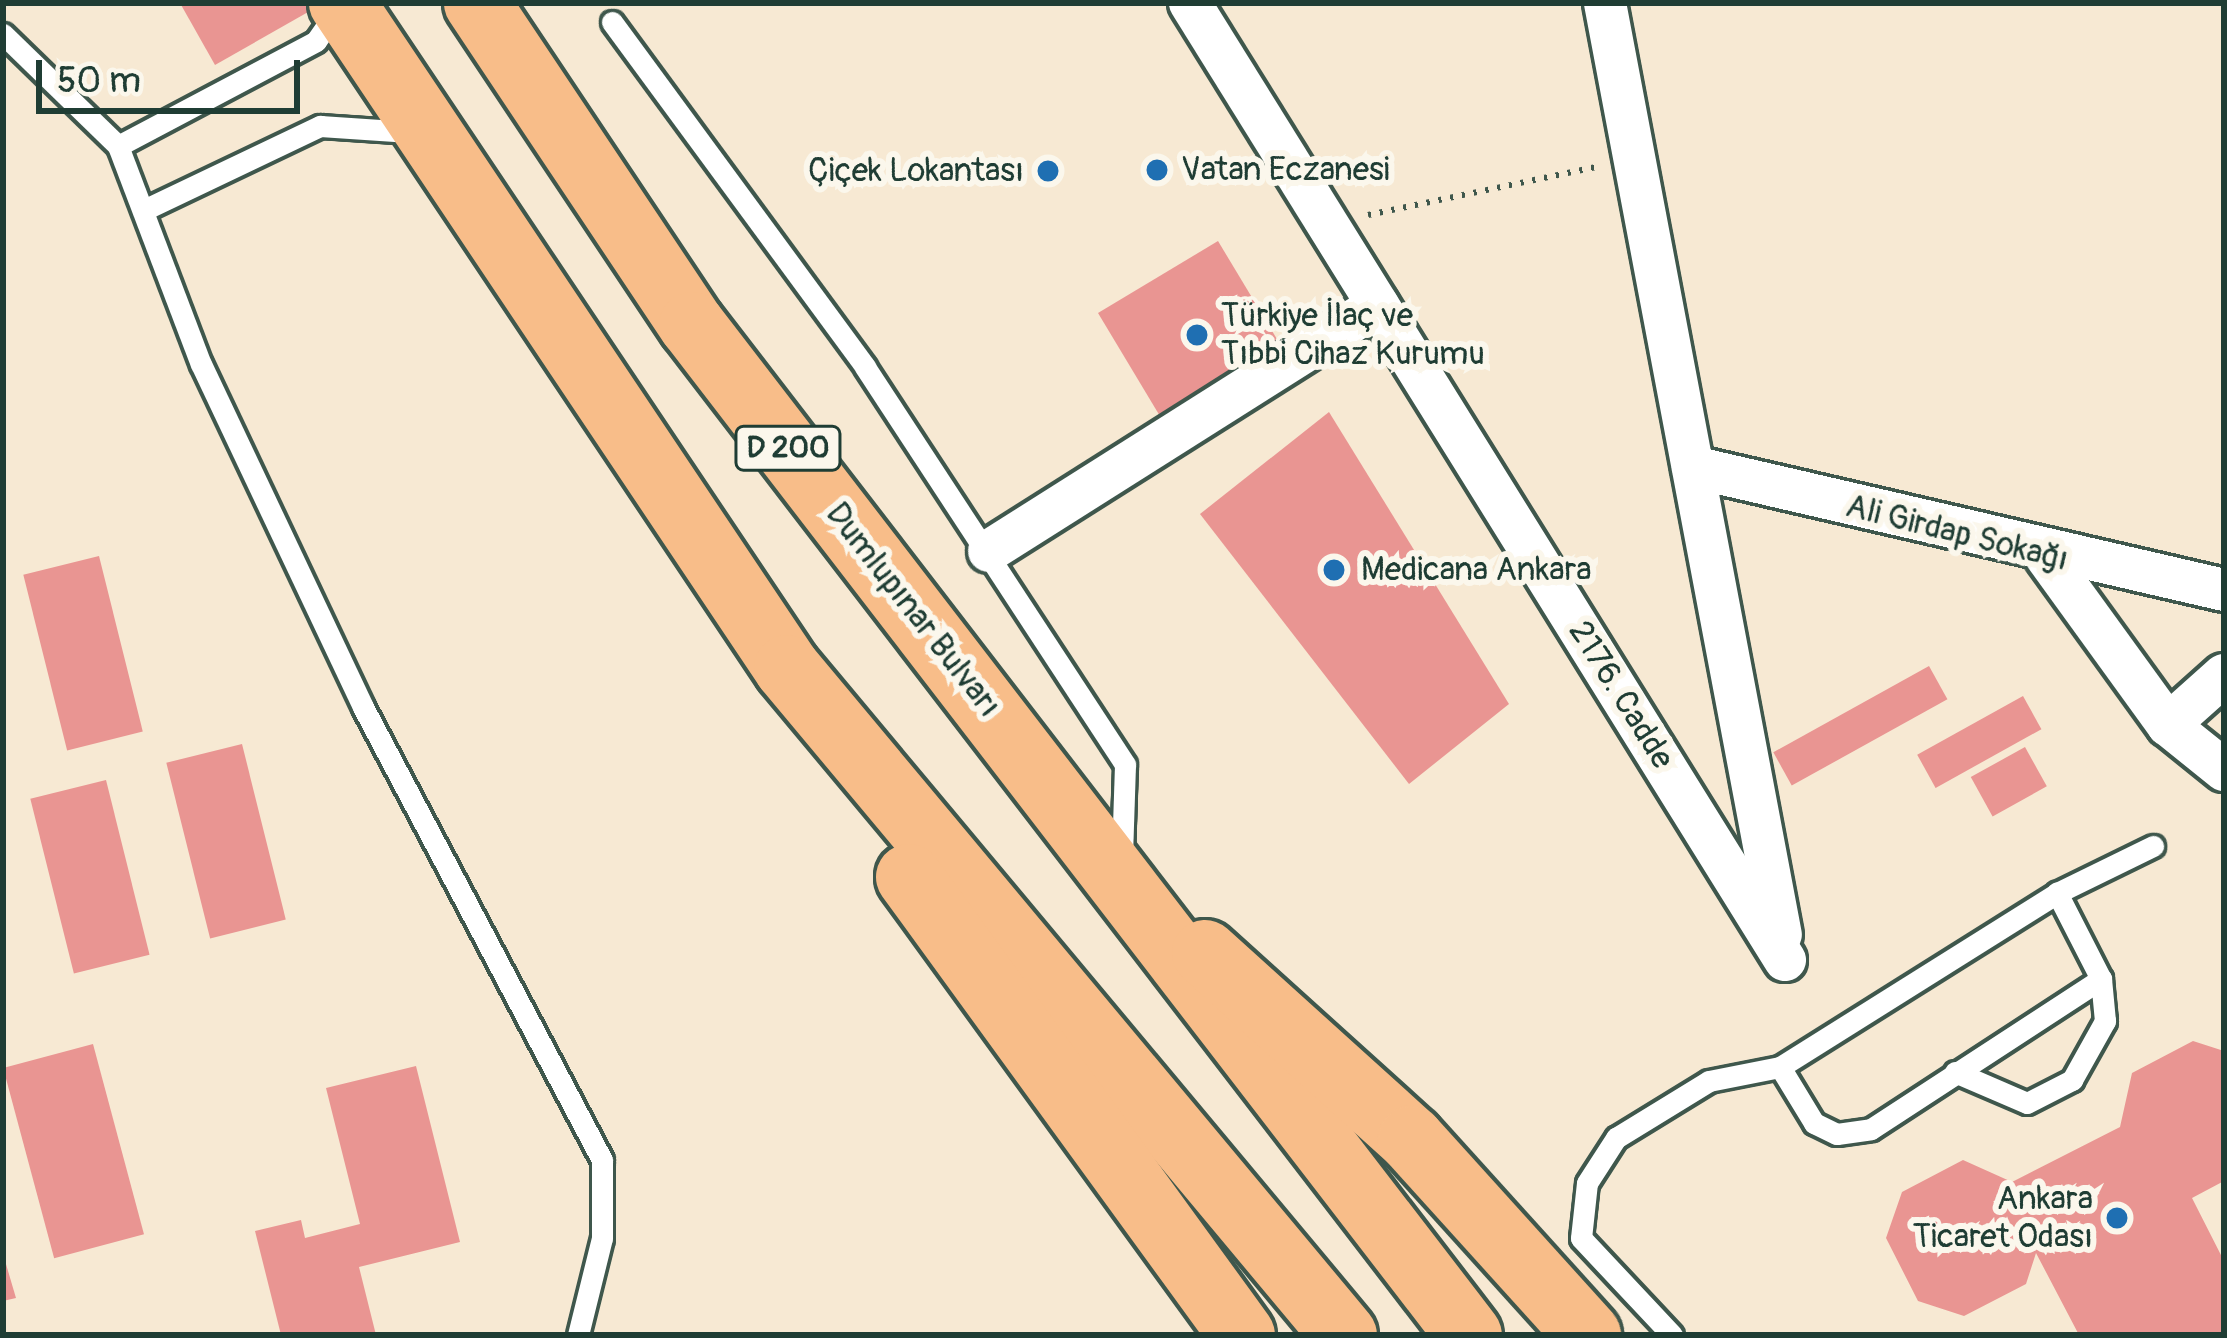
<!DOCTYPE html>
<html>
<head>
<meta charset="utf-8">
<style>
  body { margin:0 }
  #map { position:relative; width:2227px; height:1338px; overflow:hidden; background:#f7e9d3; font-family:Pangolin,sans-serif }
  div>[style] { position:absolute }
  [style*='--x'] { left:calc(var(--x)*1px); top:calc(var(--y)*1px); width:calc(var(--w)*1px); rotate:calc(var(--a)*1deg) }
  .building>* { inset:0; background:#e99592; transform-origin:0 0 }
  .path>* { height:6px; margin-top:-3px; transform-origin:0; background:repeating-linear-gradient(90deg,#3f574c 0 3px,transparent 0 12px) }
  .roads { filter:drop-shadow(3px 0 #3f574c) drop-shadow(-3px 0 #3f574c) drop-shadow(0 3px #3f574c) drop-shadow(0 -3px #3f574c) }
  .lane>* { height:21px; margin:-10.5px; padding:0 10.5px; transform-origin:10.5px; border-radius:10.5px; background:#fff }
  .street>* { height:42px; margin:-21px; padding:0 21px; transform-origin:21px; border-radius:21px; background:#fff }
  .highway>* { height:66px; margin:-33px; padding:0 33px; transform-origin:33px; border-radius:33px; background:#f8bd89 }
  .dots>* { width:33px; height:33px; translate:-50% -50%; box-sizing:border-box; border:6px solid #fbf7ec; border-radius:50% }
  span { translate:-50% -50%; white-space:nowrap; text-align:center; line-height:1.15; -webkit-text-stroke:12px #fbf7ec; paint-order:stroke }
  .shield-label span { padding:3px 9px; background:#fbf7ec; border:3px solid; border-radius:9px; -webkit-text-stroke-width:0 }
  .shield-label { font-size:30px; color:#1f3d34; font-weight:700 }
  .poi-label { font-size:33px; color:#1f3d34 }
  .left { translate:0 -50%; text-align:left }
  .right { translate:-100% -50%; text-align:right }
  .street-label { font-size:33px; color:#1f3d34 }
  .frame { position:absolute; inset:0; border:6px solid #1f3d34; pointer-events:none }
  .scale { position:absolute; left:36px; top:60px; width:264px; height:54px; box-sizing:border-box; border:6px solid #1f3d34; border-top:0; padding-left:15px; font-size:36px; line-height:42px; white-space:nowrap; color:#1f3d34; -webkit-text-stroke:9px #fbf7ec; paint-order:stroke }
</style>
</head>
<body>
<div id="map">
  <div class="building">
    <div style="clip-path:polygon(180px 3px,324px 3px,215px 65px)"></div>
    <div style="left:1218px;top:241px;width:140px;height:140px;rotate:59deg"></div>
    <div style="clip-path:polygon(1329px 412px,1509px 704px,1409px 784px,1200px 514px)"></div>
    <div style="left:99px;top:556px;width:181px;height:78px;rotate:76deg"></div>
    <div style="left:1929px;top:666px;width:38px;height:178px;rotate:61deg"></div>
    <div style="left:2023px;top:696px;width:38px;height:121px;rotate:61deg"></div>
    <div style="left:242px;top:744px;width:181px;height:78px;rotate:76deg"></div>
    <div style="left:2025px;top:747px;width:45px;height:62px;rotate:61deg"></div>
    <div style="left:106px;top:780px;width:180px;height:78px;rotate:76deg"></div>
    <div style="clip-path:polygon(2193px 1041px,2224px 1051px,2224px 1181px,2192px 1198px,2224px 1261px,2222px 1335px,2079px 1335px,2036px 1253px,2026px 1284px,1964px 1316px,1918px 1301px,1886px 1238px,1902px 1192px,1963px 1160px,2012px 1182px,2120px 1127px,2132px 1073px)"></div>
    <div style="left:93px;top:1044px;width:197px;height:93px;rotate:75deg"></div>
    <div style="clip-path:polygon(416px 1066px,460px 1242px,359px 1267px,376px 1335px,281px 1335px,255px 1231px,301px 1220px,305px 1238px,360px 1224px,326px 1088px)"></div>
    <div style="clip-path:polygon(3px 1254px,16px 1298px,3px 1301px)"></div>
  </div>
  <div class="path">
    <div style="--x:1368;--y:215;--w:233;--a:-11.9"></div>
  </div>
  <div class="roads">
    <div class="lane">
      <div style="--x:612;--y:22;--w:428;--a:53.7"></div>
      <div style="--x:865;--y:367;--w:475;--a:56.8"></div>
      <div style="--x:1125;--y:765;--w:92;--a:91.9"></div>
      <div style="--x:3;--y:34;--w:161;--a:44.2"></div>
      <div style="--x:118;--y:146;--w:233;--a:69.2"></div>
      <div style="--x:201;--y:364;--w:379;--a:64.7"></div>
      <div style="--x:363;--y:707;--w:512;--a:62.18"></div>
      <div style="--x:602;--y:1160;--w:78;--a:90"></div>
      <div style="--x:602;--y:1238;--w:100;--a:103.9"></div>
      <div style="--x:118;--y:146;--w:224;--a:-27.9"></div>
      <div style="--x:316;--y:41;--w:39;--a:-55"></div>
      <div style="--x:148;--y:208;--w:191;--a:-25.5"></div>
      <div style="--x:320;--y:126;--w:90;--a:3.8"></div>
      <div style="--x:1780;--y:1067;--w:66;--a:58.7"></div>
      <div style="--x:1814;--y:1123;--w:25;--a:26"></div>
      <div style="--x:1837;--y:1134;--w:34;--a:-8"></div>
      <div style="--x:1871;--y:1129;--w:275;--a:-33.1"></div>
      <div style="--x:2101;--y:979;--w:97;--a:-117.1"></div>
      <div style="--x:1955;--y:1072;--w:78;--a:23.3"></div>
      <div style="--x:2027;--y:1103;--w:51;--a:-27.1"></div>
      <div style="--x:2072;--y:1080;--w:68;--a:-60.8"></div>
      <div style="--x:2105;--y:1021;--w:42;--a:-95.4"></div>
      <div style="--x:1672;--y:1335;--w:133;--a:-133.2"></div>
      <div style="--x:1581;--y:1238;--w:55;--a:-83.8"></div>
      <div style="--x:1587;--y:1183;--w:54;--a:-57.2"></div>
      <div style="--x:1616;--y:1138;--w:109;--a:-31.5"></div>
      <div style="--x:1709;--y:1081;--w:72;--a:-11.2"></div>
      <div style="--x:1780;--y:1067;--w:327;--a:-32.1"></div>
      <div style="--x:2057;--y:893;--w:107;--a:-26.1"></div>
    </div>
    <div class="street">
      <div style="--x:1190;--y:3;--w:1127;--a:58.13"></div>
      <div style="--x:1605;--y:3;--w:948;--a:79.31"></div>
      <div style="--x:1693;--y:467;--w:545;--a:13.04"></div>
      <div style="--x:989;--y:551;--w:460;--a:-32.3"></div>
      <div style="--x:2047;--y:558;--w:206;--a:54.1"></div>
      <div style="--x:2168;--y:725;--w:72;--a:38.8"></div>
      <div style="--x:2168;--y:725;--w:75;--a:-41.8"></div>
    </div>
    <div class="highway">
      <div style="--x:342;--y:3;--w:800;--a:56.21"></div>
      <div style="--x:787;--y:668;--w:869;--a:50.14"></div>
      <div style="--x:477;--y:3;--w:387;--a:56.3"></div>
      <div style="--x:692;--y:325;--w:1274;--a:52.43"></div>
      <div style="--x:909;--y:877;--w:566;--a:53.98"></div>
      <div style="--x:1205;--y:953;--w:278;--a:42.1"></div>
      <div style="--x:1411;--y:1139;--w:264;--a:47.9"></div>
    </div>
  </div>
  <div class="dots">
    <div style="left:1157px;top:170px;background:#1f6fb2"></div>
    <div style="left:1048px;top:171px;background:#1f6fb2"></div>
    <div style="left:1197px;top:335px;background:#1f6fb2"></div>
    <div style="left:1334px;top:570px;background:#1f6fb2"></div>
    <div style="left:2117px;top:1218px;background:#1f6fb2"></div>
  </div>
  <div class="shield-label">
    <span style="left:788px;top:448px">D 200</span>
  </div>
  <div class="poi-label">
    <span class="left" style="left:1181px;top:170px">Vatan Eczanesi</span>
    <span class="right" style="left:1024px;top:171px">Çiçek Lokantası</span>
    <span class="left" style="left:1221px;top:335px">Türkiye İlaç ve<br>Tıbbi Cihaz Kurumu</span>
    <span class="left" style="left:1361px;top:570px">Medicana Ankara</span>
    <span class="right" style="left:2093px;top:1218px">Ankara<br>Ticaret Odası</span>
  </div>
  <div class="street-label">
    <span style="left:1957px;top:533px;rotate:14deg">Ali Girdap Sokağı</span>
    <span style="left:913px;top:610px;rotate:52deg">Dumlupınar Bulvarı</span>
    <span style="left:1621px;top:695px;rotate:58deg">2176. Cadde</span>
  </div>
  <div class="frame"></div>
  <div class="scale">50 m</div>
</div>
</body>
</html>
